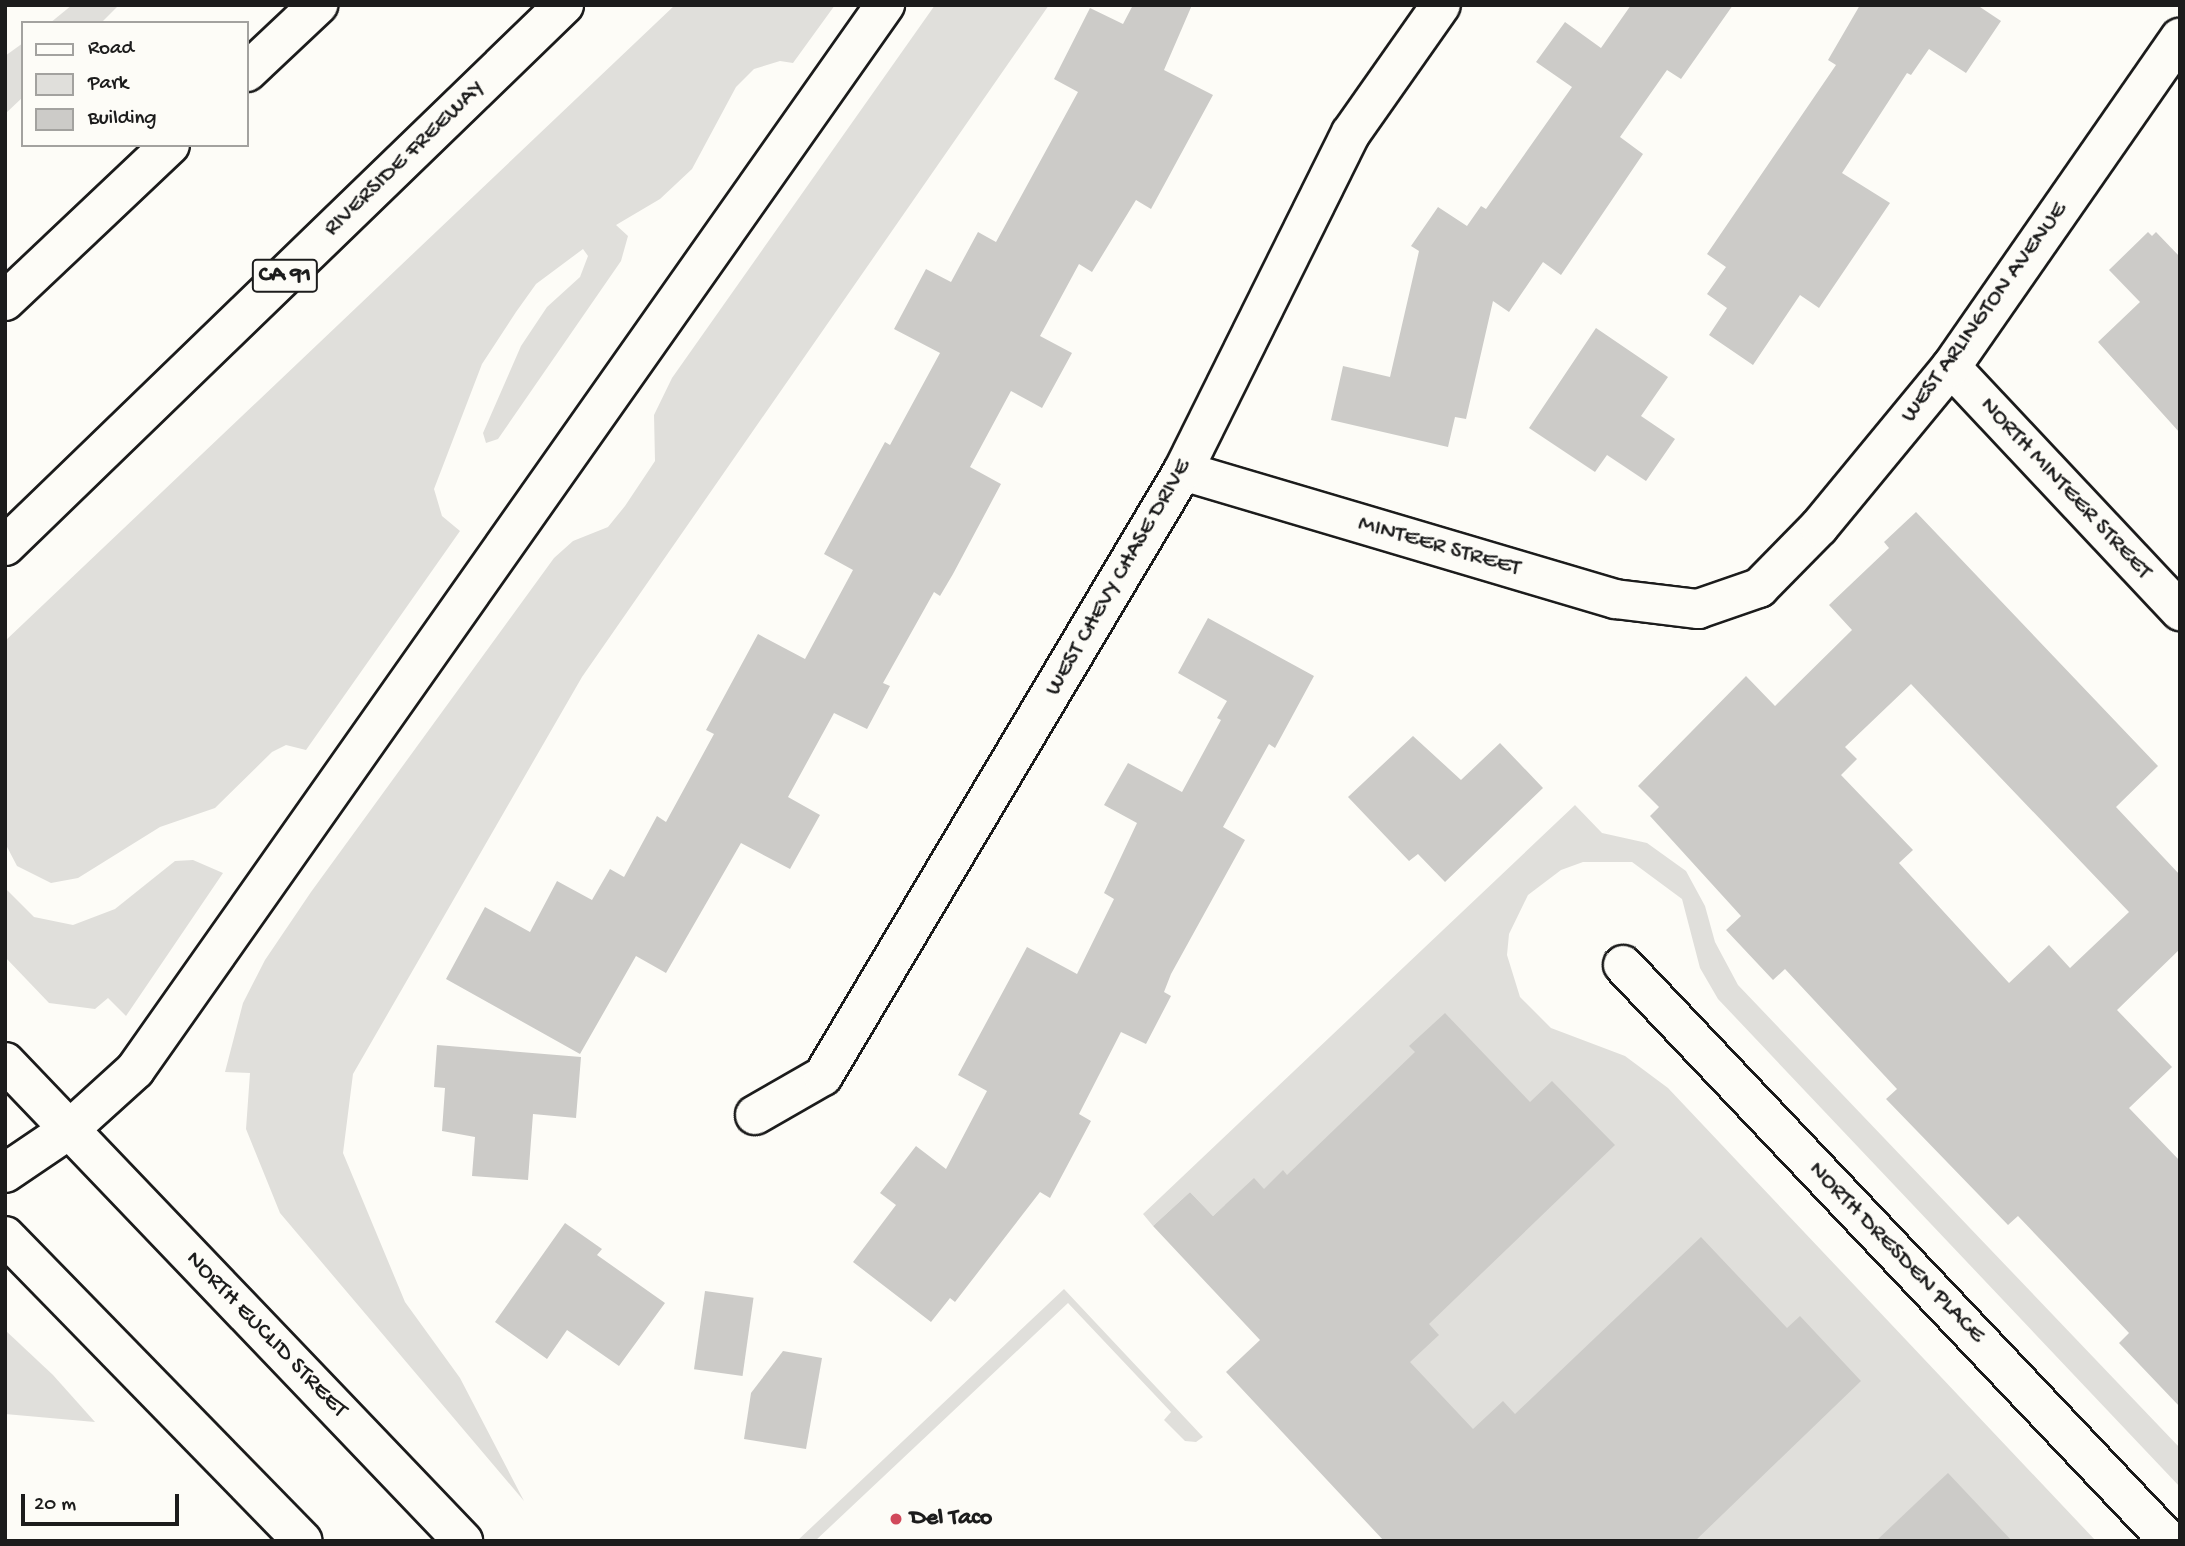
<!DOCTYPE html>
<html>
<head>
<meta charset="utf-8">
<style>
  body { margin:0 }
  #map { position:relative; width:2185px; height:1546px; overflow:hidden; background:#fdfcf7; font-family:"Gochi Hand",sans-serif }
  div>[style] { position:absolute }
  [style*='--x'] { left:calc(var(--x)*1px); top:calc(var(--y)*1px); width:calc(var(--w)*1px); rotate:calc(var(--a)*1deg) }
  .green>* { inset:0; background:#e0dfdb }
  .building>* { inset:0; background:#cccbc8; transform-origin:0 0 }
  .roads { filter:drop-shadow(2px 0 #1c1c1c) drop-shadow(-2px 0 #1c1c1c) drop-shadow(0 2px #1c1c1c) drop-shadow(0 -2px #1c1c1c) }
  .minor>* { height:38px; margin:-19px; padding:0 19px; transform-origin:19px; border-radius:19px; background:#fdfcf7 }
  .major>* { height:38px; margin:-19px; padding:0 19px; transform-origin:19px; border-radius:19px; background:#fdfcf7 }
  .highway>* { height:38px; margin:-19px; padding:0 19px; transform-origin:19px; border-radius:19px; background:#fdfcf7 }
  .dots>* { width:19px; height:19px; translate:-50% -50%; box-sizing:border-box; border:4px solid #fdfcf7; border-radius:50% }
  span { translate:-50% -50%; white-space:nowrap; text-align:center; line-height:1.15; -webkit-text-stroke:7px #fdfcf7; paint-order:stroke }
  .shield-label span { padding:2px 5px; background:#fdfcf7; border:2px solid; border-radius:5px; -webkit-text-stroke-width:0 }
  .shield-label { font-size:23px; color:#1c1c1c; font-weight:700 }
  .street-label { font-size:24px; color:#1c1c1c }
  .poi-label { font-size:24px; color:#1c1c1c; font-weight:700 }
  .left { translate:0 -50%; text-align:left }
  .frame { position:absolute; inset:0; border:7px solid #1c1c1c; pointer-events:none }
  .legend { position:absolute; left:21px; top:21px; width:228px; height:126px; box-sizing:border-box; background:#fdfcf7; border:2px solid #a3a29f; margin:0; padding:9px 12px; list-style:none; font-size:21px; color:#1c1c1c }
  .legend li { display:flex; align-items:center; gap:14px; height:35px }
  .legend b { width:35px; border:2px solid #a3a29f }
  .scale { position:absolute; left:21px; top:1494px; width:158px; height:32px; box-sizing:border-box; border:4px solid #1c1c1c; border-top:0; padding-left:9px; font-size:21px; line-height:24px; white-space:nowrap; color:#1c1c1c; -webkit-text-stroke:5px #fdfcf7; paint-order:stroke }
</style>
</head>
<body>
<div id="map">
  <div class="green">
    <div style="clip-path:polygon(72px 5px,119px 5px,101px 23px,50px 23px)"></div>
    <div style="clip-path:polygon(675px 5px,835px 5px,793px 63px,780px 61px,754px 69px,736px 87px,692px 169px,660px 199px,616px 225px,628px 236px,621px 261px,498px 439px,486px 443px,483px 433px,521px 346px,547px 307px,580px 277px,588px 256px,583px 249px,536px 284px,516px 312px,482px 364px,434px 489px,442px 516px,460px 531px,306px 750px,286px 745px,272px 752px,215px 808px,160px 827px,78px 878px,51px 883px,17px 866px,5px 843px,5px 641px)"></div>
    <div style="clip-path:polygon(935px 5px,1049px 5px,582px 677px,353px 1074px,343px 1153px,405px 1302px,460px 1378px,524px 1501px,280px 1213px,246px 1129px,250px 1073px,225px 1072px,243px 1003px,265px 960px,311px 892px,554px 558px,573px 541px,608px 527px,625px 506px,655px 461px,654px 415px,672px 378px)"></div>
    <div style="clip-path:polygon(23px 43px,23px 97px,5px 114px,5px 56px)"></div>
    <div style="clip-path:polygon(1575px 805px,1602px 833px,1647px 843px,1686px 871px,1705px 906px,1715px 942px,1738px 985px,2180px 1448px,2180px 1487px,1718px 999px,1700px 968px,1682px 899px,1632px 862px,1583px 862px,1561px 870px,1528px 895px,1509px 934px,1507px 955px,1520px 997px,1551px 1028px,1625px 1056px,1668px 1088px,2096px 1541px,1579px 1541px,1225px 1205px,1213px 1216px,1190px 1192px,1153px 1226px,1143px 1214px)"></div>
    <div style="clip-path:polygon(193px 860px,223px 873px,126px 1016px,108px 998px,95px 1009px,49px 1003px,5px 957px,5px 888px,34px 917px,73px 925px,115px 909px,175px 861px)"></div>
    <div style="clip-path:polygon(1064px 1289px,1203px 1437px,1196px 1442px,1185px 1441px,1164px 1420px,1171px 1412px,1068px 1303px,815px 1541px,797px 1541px)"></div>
    <div style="clip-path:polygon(5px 1330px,53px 1375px,95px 1422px,5px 1414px)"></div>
  </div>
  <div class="building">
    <div style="clip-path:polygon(1133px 5px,1192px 5px,1164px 70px,1213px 95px,1151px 209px,1136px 200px,1092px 272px,1079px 264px,1040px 336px,1072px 353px,1042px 408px,1011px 391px,970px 467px,1001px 484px,953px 574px,940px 596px,934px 592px,883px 683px,890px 686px,867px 729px,834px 713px,788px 797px,820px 815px,790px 869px,741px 843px,666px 973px,636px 956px,580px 1054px,446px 979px,485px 907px,530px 932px,557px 881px,592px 900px,610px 869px,624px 877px,657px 816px,666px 822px,714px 734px,706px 730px,758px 634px,805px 659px,853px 570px,824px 554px,885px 442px,890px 445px,940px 353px,894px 329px,926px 269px,951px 282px,978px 232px,996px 242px,1078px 92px,1054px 79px,1090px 8px,1123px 24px)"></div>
    <div style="clip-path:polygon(1631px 5px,1733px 5px,1681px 79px,1667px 70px,1620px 137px,1643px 154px,1561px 275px,1543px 262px,1509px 312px,1493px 301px,1466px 419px,1455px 417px,1448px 447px,1331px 420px,1343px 366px,1390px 377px,1419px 251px,1411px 246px,1438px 207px,1467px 226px,1481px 206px,1486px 209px,1572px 87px,1536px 62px,1565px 22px,1601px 48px)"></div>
    <div style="clip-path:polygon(1860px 5px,1977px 5px,2001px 21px,1966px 73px,1929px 49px,1911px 75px,1907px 73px,1842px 173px,1890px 203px,1819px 308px,1800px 295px,1753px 365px,1709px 335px,1727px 308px,1707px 294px,1726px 267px,1707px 254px,1836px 65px,1828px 60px)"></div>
    <div style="clip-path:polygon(2148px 232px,2152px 236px,2156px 232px,2180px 257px,2180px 433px,2098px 342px,2140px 302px,2109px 270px)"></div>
    <div style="clip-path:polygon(1596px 328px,1668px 377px,1641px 416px,1675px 439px,1646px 481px,1607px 455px,1595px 472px,1529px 428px)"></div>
    <div style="clip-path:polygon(evenodd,1916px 512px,2158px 766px,2116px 807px,2180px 875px,2180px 949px,2117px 1010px,2172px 1067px,2129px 1108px,2180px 1161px,2180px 1407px,2119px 1343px,2129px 1333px,2059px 1259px,2018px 1216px,2008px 1225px,1886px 1099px,1897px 1089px,1785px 969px,1773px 980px,1726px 930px,1741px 916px,1650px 816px,1659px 807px,1638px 786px,1746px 676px,1775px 706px,1852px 630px,1829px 605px,1889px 548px,1884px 542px,1916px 512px,1911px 684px,2129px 912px,2070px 968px,2049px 945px,2009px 983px,1899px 863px,1913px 850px,1841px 775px,1857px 759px,1845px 747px,1911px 684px)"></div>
    <div style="clip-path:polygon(1208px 618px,1314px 676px,1275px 748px,1269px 744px,1223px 827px,1245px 840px,1171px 974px,1164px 992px,1171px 996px,1146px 1044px,1121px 1032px,1079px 1114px,1091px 1121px,1050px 1198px,1040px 1192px,955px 1302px,950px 1298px,931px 1322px,853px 1262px,896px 1205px,880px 1193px,916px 1146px,946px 1169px,987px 1091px,958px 1075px,1027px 947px,1077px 974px,1114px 899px,1104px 893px,1137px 823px,1104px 805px,1128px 763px,1182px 792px,1221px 720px,1217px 718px,1227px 701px,1178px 673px)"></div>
    <div style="clip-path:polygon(1413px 736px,1461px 780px,1500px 743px,1543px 788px,1445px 882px,1418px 854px,1409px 861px,1348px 797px)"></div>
    <div style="clip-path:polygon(1445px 1013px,1530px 1102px,1552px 1081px,1615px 1145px,1429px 1324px,1439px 1335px,1410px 1362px,1473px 1429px,1503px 1401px,1515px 1414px,1701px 1237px,1787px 1328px,1800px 1316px,1861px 1381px,1695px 1541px,1384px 1541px,1226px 1372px,1260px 1340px,1153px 1226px,1190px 1192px,1213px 1216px,1254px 1178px,1264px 1189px,1283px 1170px,1287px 1175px,1415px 1052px,1409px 1046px)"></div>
    <div style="clip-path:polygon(437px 1045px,581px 1057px,576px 1118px,533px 1114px,528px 1180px,472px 1176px,475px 1137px,442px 1131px,445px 1088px,434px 1087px)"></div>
    <div style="clip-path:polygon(565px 1223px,602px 1249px,597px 1255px,665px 1303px,619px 1366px,567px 1330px,547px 1359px,495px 1322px)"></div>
    <div style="left:705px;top:1291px;width:49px;height:79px;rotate:8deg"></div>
    <div style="clip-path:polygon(783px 1351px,822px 1358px,806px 1449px,744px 1439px,751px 1393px)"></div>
    <div style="clip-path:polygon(1948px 1473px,2012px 1541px,1876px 1541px,1934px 1486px)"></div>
  </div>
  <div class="roads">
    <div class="minor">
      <div style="--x:1951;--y:367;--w:335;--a:46.8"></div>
      <div style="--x:1183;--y:471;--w:451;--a:16.5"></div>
      <div style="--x:1615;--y:599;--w:84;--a:6.9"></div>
      <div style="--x:1698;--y:609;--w:65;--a:-19"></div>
      <div style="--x:1759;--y:588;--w:86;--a:-45.5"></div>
      <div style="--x:1819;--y:527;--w:207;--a:-50.5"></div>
      <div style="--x:1951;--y:367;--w:401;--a:-55.2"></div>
      <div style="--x:1623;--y:965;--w:794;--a:46.53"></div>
      <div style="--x:755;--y:1115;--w:78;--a:-29.8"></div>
      <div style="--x:823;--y:1076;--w:704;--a:-59.25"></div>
      <div style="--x:1183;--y:471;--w:377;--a:-63.6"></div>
      <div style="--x:1351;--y:133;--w:156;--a:-54.9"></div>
    </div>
    <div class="major">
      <div style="--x:5;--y:1062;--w:663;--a:46.28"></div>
      <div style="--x:5;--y:1236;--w:426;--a:45.7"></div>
    </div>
    <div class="highway">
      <div style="--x:247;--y:72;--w:98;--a:-43.3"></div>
      <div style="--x:5;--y:301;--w:227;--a:-43.4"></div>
      <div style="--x:5;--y:546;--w:778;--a:-44.06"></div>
      <div style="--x:5;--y:1173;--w:78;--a:-34.1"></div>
      <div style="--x:70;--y:1129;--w:88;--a:-42.2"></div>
      <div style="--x:135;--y:1070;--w:1303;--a:-54.85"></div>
    </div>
  </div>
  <div class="dots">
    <div style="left:896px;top:1519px;background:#d1495b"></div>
  </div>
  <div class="shield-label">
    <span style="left:285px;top:276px">CA 91</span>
  </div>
  <div class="street-label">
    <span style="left:405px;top:159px;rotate:-44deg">RIVERSIDE FREEWAY</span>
    <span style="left:1985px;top:313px;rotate:-54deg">WEST ARLINGTON AVENUE</span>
    <span style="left:2065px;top:489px;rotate:47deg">NORTH MINTEER STREET</span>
    <span style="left:1439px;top:547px;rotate:16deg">MINTEER STREET</span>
    <span style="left:1119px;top:578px;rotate:-60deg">WEST CHEVY CHASE DRIVE</span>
    <span style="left:1896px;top:1253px;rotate:46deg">NORTH DRESDEN PLACE</span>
    <span style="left:266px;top:1335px;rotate:46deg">NORTH EUCLID STREET</span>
  </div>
  <div class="poi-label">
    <span class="left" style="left:910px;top:1519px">Del Taco</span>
  </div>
  <div class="frame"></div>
  <ul class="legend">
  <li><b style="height:9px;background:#fdfcf7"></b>Road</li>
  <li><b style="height:19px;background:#e0dfdb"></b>Park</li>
  <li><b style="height:19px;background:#cccbc8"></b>Building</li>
  </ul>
  <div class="scale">20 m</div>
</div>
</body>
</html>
